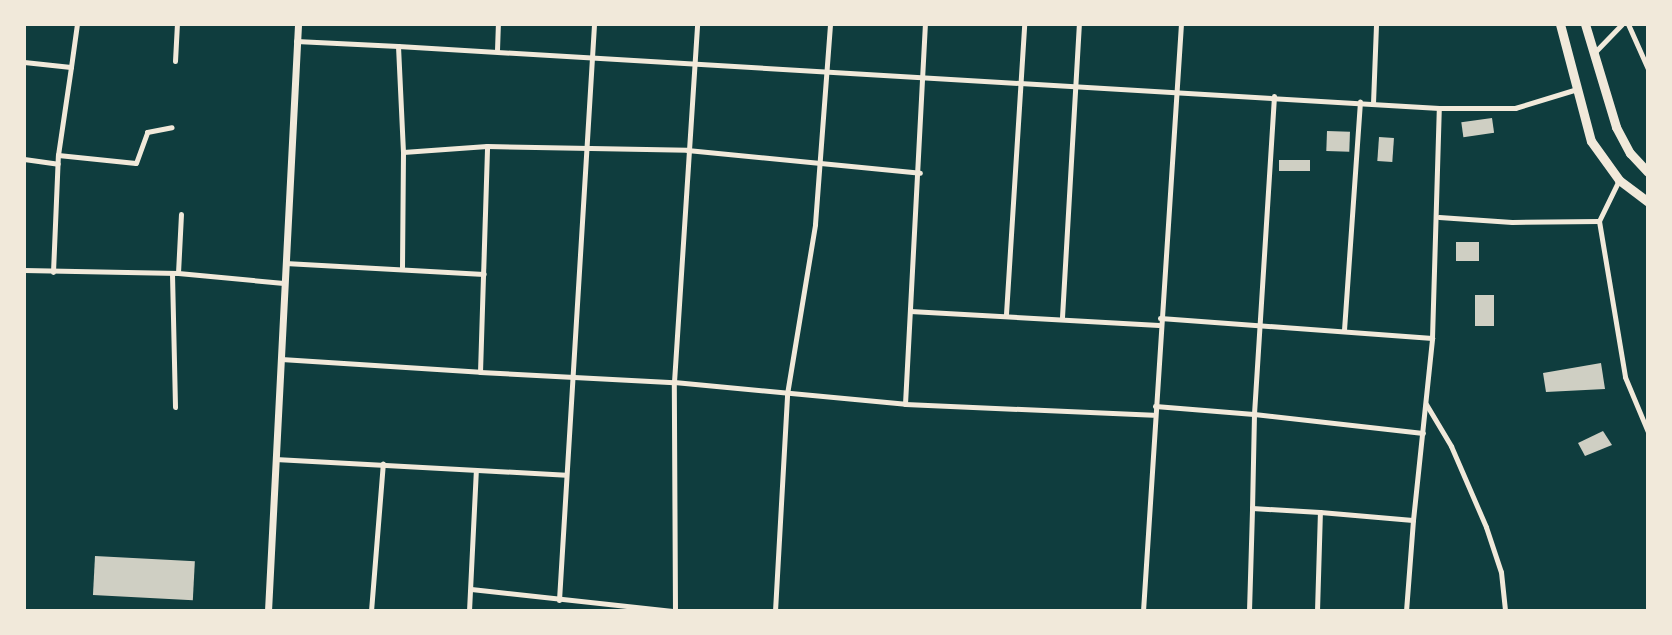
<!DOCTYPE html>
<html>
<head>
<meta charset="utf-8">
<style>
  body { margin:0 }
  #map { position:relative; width:1672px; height:635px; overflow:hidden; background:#0f3d3e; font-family:Mulish,sans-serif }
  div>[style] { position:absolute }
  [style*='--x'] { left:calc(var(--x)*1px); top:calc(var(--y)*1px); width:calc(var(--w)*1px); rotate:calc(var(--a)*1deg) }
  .building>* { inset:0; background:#cfcfc3; transform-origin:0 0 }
  .minor>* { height:5px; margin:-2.5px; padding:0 2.5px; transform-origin:2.5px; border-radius:2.5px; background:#f1e9da }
  .tertiary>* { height:7px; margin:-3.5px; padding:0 3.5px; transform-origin:3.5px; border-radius:3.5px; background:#f1e9da }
  .primary>* { height:9px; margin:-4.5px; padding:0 4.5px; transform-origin:4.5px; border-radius:4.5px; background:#f1e9da }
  span { translate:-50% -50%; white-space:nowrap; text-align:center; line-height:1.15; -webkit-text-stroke:4.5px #f1e9da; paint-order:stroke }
  .frame { position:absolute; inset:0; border:26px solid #f1e9da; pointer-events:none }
</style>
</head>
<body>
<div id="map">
  <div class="building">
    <div style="left:1492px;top:118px;width:15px;height:31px;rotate:82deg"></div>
    <div style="left:1327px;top:131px;width:23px;height:20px;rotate:2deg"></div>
    <div style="left:1379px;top:137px;width:15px;height:24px;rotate:4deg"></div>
    <div style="left:1279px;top:160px;width:31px;height:11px"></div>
    <div style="left:1456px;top:242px;width:23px;height:19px"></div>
    <div style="left:1475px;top:295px;width:19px;height:31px"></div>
    <div style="clip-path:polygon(1601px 363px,1605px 389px,1546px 392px,1543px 373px)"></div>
    <div style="clip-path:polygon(1603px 431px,1612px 445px,1585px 456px,1578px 443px)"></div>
    <div style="left:95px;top:556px;width:100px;height:39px;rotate:3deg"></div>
  </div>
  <div class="minor">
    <div style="--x:1628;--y:24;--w:49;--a:66"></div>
    <div style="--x:296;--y:41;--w:102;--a:2.8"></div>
    <div style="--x:398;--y:46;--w:106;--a:87.3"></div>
    <div style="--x:398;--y:46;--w:1043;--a:3.41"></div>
    <div style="--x:1439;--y:108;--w:76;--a:0"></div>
    <div style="--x:1515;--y:108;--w:65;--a:-17"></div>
    <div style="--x:497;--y:50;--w:26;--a:-88"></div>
    <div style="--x:1594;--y:53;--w:40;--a:-46"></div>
    <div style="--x:175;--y:61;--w:37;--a:-87"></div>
    <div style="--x:24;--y:62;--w:47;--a:6.1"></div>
    <div style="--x:71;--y:67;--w:43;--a:-82.1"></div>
    <div style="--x:1274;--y:96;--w:319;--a:93.6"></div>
    <div style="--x:1254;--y:414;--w:170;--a:6.4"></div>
    <div style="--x:1373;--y:103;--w:79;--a:-87.8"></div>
    <div style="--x:58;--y:155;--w:78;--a:5.9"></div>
    <div style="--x:136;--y:163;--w:33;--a:-70"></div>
    <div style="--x:147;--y:132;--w:25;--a:-11"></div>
    <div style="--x:24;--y:159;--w:34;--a:8"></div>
    <div style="--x:1439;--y:217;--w:73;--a:3.9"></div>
    <div style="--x:1512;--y:222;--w:87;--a:-0.7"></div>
    <div style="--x:1599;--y:221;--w:46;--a:-64"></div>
    <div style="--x:1599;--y:221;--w:158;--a:80.5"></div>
    <div style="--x:1625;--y:377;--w:60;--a:67.3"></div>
    <div style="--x:285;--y:263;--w:199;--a:3.2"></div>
    <div style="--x:402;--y:267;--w:115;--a:-89.5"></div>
    <div style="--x:403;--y:152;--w:84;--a:-4.1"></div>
    <div style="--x:487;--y:146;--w:200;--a:1.1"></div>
    <div style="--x:687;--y:150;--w:234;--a:5.6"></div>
    <div style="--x:24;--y:270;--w:154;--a:1.1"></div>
    <div style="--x:178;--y:273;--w:106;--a:5.4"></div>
    <div style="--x:53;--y:272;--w:117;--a:-87.6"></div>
    <div style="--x:58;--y:155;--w:89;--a:-81.6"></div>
    <div style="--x:178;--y:273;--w:59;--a:-87.1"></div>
    <div style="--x:172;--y:274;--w:133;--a:88.7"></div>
    <div style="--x:910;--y:311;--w:249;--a:3.2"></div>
    <div style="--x:1006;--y:314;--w:291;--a:-86.4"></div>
    <div style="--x:1062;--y:317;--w:293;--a:-86.7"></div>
    <div style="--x:1160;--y:318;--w:273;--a:4.2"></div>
    <div style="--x:1344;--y:330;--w:229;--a:-86"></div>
    <div style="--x:281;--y:359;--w:199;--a:3.7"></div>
    <div style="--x:480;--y:372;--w:226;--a:-88.2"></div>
    <div style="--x:480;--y:372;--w:194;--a:3"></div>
    <div style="--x:674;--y:382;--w:232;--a:5.4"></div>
    <div style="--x:905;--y:404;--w:248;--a:2.5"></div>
    <div style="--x:905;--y:404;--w:381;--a:-87"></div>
    <div style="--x:1426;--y:404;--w:49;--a:59.2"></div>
    <div style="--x:1451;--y:446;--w:88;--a:66.6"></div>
    <div style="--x:1486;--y:527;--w:47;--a:71.6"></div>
    <div style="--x:1501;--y:572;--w:39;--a:84"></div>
    <div style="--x:1155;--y:406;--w:99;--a:4.6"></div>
    <div style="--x:1254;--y:414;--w:94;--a:91.2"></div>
    <div style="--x:1252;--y:508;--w:68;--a:3.4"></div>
    <div style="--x:275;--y:459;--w:291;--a:3.1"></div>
    <div style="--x:471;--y:589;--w:205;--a:6.2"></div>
    <div style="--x:559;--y:600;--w:577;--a:-86.52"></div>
    <div style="--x:371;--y:611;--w:148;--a:-85.4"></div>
    <div style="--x:469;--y:611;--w:141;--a:-87.2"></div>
    <div style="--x:675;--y:611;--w:229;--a:-90.3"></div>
    <div style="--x:674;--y:382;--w:359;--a:-86.3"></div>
    <div style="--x:775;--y:611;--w:217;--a:-86.8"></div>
    <div style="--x:787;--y:394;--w:172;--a:-80.6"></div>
    <div style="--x:815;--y:224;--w:201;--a:-85.7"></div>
    <div style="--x:1143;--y:611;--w:588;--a:-86.3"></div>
    <div style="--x:1249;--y:611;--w:103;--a:-88.3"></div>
    <div style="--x:1317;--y:611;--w:99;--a:-88.3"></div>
    <div style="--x:1320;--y:512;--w:93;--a:4.9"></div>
    <div style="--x:1413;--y:520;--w:183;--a:-84"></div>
    <div style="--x:1432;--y:338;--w:230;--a:-88.3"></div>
    <div style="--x:1406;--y:611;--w:91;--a:-85.6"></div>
  </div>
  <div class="tertiary">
    <div style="--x:268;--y:611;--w:588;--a:-87.07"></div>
  </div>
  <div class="primary">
    <div style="--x:1560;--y:24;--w:121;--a:75.2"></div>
    <div style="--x:1591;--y:141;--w:48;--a:54.3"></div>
    <div style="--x:1619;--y:180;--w:36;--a:37"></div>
    <div style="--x:1585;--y:24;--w:108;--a:73.2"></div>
    <div style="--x:1616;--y:127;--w:30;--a:62"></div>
    <div style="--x:1630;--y:153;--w:26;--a:47"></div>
  </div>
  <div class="frame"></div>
</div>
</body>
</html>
